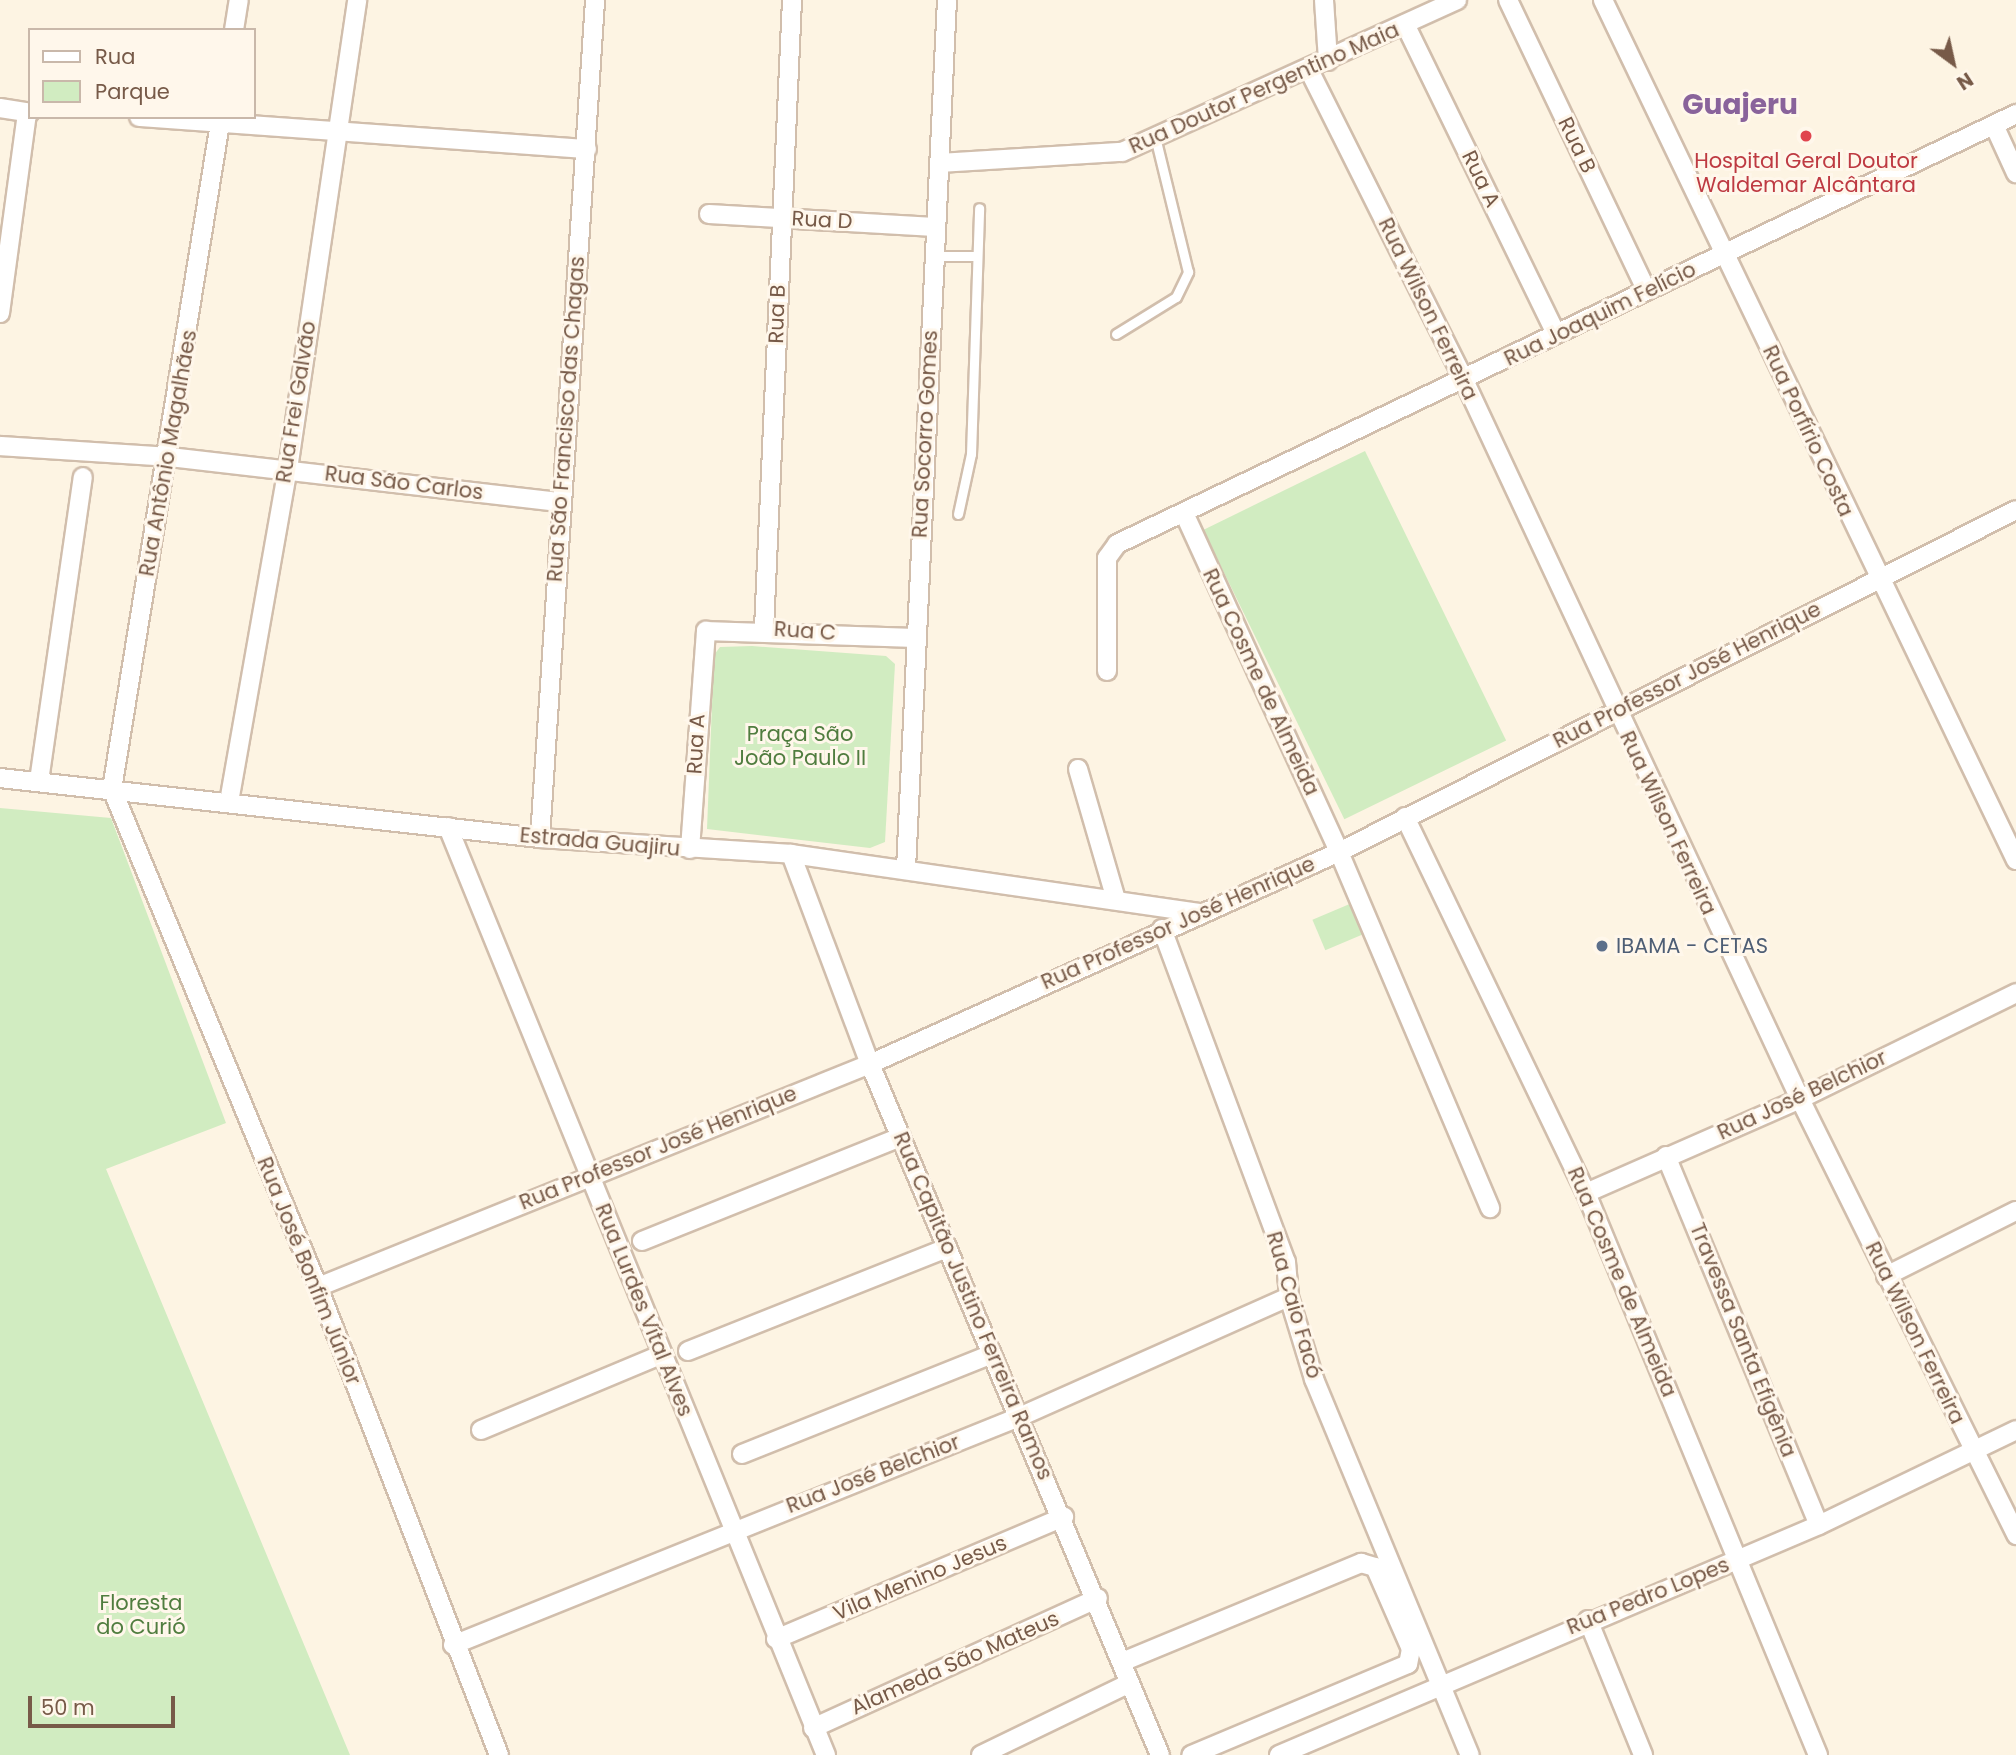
<!DOCTYPE html>
<html>
<head>
<meta charset="utf-8">
<style>
  body { margin:0 }
  #map { position:relative; width:2016px; height:1755px; overflow:hidden; background:#fdf4e3; font-family:Poppins,sans-serif }
  div>[style] { position:absolute }
  [style*='--x'] { left:calc(var(--x)*1px); top:calc(var(--y)*1px); width:calc(var(--w)*1px); rotate:calc(var(--a)*1deg) }
  .green>* { inset:0; background:#d1ecc1; transform-origin:0 0 }
  .roads { filter:drop-shadow(2px 0 #d1beac) drop-shadow(-2px 0 #d1beac) drop-shadow(0 2px #d1beac) drop-shadow(0 -2px #d1beac) }
  .lane>* { height:9px; margin:-4.5px; padding:0 4.5px; transform-origin:4.5px; border-radius:4.5px; background:#fff }
  .street>* { height:18px; margin:-9px; padding:0 9px; transform-origin:9px; border-radius:9px; background:#fff }
  .dots>* { width:19px; height:19px; translate:-50% -50%; box-sizing:border-box; border:4px solid #fff7eb; border-radius:50% }
  span { translate:-50% -50%; white-space:nowrap; text-align:center; line-height:1.15; -webkit-text-stroke:6px #fff7eb; paint-order:stroke }
  .street-label { font-size:21px; color:#775a48 }
  .health-label { font-size:21px; color:#be3a42 }
  .park-label { font-size:21px; color:#507d3f }
  .service-label { font-size:21px; color:#4e5e75 }
  .left { translate:0 -50%; text-align:left }
  .district-label { font-size:28px; color:#89639b; font-weight:700 }
  .legend { position:absolute; left:28px; top:28px; width:228px; height:91px; box-sizing:border-box; background:#fff7eb; border:2px solid #c9b8aa; margin:0; padding:9px 12px; list-style:none; font-size:21px; color:#775a48 }
  .legend li { display:flex; align-items:center; gap:14px; height:35px }
  .legend b { width:35px; border:2px solid #c9b8aa }
  .north { position:absolute; left:1918px; top:28px; width:70px; height:70px; -webkit-text-stroke:5px #fff7eb; paint-order:stroke; rotate:147deg; font-size:19px; font-weight:700; line-height:28px; text-align:center; color:#775a48 }
  .north::after { content:''; display:block; margin:auto; width:24px; height:32px; background:#775a48; clip-path:polygon(50% 0,100% 100%,50% 72%,0 100%) }
  .scale { position:absolute; left:28px; top:1696px; width:147px; height:32px; box-sizing:border-box; border:4px solid #775a48; border-top:0; padding-left:9px; font-size:21px; line-height:24px; white-space:nowrap; color:#775a48; -webkit-text-stroke:5px #fff7eb; paint-order:stroke }
</style>
</head>
<body>
<div id="map">
  <div class="green">
    <div style="left:1365px;top:451px;width:322px;height:180px;rotate:64deg"></div>
    <div style="clip-path:polygon(752px 646px,886px 656px,895px 664px,885px 842px,870px 848px,707px 829px,714px 655px,720px 647px)"></div>
    <div style="clip-path:polygon(0 808px,111px 818px,226px 1123px,106px 1169px,350px 1755px,0 1755px)"></div>
    <div style="left:1352px;top:903px;width:33px;height:43px;rotate:67deg"></div>
  </div>
  <div class="roads">
    <div class="lane">
      <div style="--x:934;--y:256;--w:41;--a:0"></div>
      <div style="--x:1116;--y:334;--w:70;--a:-31.7"></div>
      <div style="--x:1176;--y:297;--w:28;--a:-64"></div>
      <div style="--x:1188;--y:272;--w:139;--a:-103.7"></div>
      <div style="--x:958;--y:514;--w:61;--a:-77.8"></div>
      <div style="--x:971;--y:454;--w:246;--a:-88.1"></div>
    </div>
    <div class="street">
      <div style="--x:1324;--y:0;--w:61;--a:86.2"></div>
      <div style="--x:1508;--y:0;--w:322;--a:64.5"></div>
      <div style="--x:1603;--y:0;--w:954;--a:64.35"></div>
      <div style="--x:1405;--y:24;--w:344;--a:64"></div>
      <div style="--x:234;--y:30;--w:30;--a:-81"></div>
      <div style="--x:1309;--y:70;--w:347;--a:63.4"></div>
      <div style="--x:1464;--y:380;--w:794;--a:64.95"></div>
      <div style="--x:1800;--y:1099;--w:487;--a:63.6"></div>
      <div style="--x:0;--y:108;--w:30;--a:9"></div>
      <div style="--x:139;--y:117;--w:449;--a:4.1"></div>
      <div style="--x:221;--y:117;--w:681;--a:99.21"></div>
      <div style="--x:112;--y:789;--w:539;--a:67.53"></div>
      <div style="--x:318;--y:1287;--w:502;--a:68.86"></div>
      <div style="--x:1994;--y:125;--w:53;--a:65.4"></div>
      <div style="--x:940;--y:163;--w:182;--a:-3.5"></div>
      <div style="--x:1122;--y:152;--w:368;--a:-24.4"></div>
      <div style="--x:709;--y:214;--w:226;--a:3.3"></div>
      <div style="--x:0;--y:313;--w:202;--a:-82.3"></div>
      <div style="--x:0;--y:446;--w:170;--a:3.7"></div>
      <div style="--x:170;--y:457;--w:391;--a:6.6"></div>
      <div style="--x:1184;--y:513;--w:373;--a:65.4"></div>
      <div style="--x:1339;--y:852;--w:387;--a:67"></div>
      <div style="--x:764;--y:629;--w:630;--a:-87.45"></div>
      <div style="--x:1107;--y:671;--w:113;--a:-90"></div>
      <div style="--x:1107;--y:558;--w:17;--a:-54"></div>
      <div style="--x:1117;--y:544;--w:997;--a:-25.56"></div>
      <div style="--x:1078;--y:769;--w:136;--a:73.8"></div>
      <div style="--x:0;--y:778;--w:543;--a:6.34"></div>
      <div style="--x:540;--y:838;--w:252;--a:3.6"></div>
      <div style="--x:791;--y:854;--w:412;--a:8.2"></div>
      <div style="--x:39;--y:781;--w:307;--a:-81.8"></div>
      <div style="--x:229;--y:802;--w:338;--a:-80"></div>
      <div style="--x:288;--y:469;--w:474;--a:-81.6"></div>
      <div style="--x:1405;--y:817;--w:417;--a:64.3"></div>
      <div style="--x:1586;--y:1193;--w:608;--a:67.57"></div>
      <div style="--x:448;--y:827;--w:1002;--a:67.84"></div>
      <div style="--x:540;--y:838;--w:840;--a:-86.24"></div>
      <div style="--x:690;--y:849;--w:219;--a:-85.8"></div>
      <div style="--x:706;--y:631;--w:208;--a:1.9"></div>
      <div style="--x:791;--y:854;--w:224;--a:69.4"></div>
      <div style="--x:870;--y:1064;--w:749;--a:67.23"></div>
      <div style="--x:906;--y:869;--w:870;--a:-87.3"></div>
      <div style="--x:1162;--y:929;--w:355;--a:69.6"></div>
      <div style="--x:1286;--y:1262;--w:35;--a:85"></div>
      <div style="--x:1289;--y:1297;--w:86;--a:73"></div>
      <div style="--x:1314;--y:1379;--w:407;--a:67.5"></div>
      <div style="--x:1666;--y:1156;--w:399;--a:67.5"></div>
      <div style="--x:1586;--y:1193;--w:234;--a:-23.7"></div>
      <div style="--x:1800;--y:1099;--w:241;--a:-26.1"></div>
      <div style="--x:642;--y:1241;--w:279;--a:-21.9"></div>
      <div style="--x:1886;--y:1276;--w:145;--a:-26.6"></div>
      <div style="--x:318;--y:1287;--w:595;--a:-22"></div>
      <div style="--x:870;--y:1064;--w:515;--a:-24.32"></div>
      <div style="--x:1339;--y:852;--w:758;--a:-26.8"></div>
      <div style="--x:688;--y:1351;--w:279;--a:-21.7"></div>
      <div style="--x:481;--y:1430;--w:197;--a:-22.7"></div>
      <div style="--x:742;--y:1454;--w:269;--a:-21.8"></div>
      <div style="--x:1588;--y:1620;--w:146;--a:67.8"></div>
      <div style="--x:776;--y:1639;--w:313;--a:-23"></div>
      <div style="--x:453;--y:1645;--w:610;--a:-21.94"></div>
      <div style="--x:1019;--y:1417;--w:295;--a:-24"></div>
      <div style="--x:1122;--y:1662;--w:259;--a:-22.5"></div>
      <div style="--x:1361;--y:1563;--w:15;--a:16"></div>
      <div style="--x:1375;--y:1567;--w:90;--a:66.3"></div>
      <div style="--x:1411;--y:1649;--w:15;--a:101"></div>
      <div style="--x:1408;--y:1664;--w:235;--a:157.2"></div>
      <div style="--x:813;--y:1728;--w:313;--a:-24.5"></div>
      <div style="--x:981;--y:1755;--w:165;--a:-25.8"></div>
      <div style="--x:1279;--y:1755;--w:587;--a:-23.07"></div>
      <div style="--x:1819;--y:1525;--w:219;--a:-25.7"></div>
    </div>
  </div>
  <div class="dots">
    <div style="left:1806px;top:136px;background:#e0444e"></div>
    <div style="left:1602px;top:946px;background:#5c6f8a"></div>
  </div>
  <div class="street-label">
    <span style="left:1264px;top:88px;rotate:-24deg">Rua Doutor Pergentino Maia</span>
    <span style="left:1577px;top:145px;rotate:64deg">Rua B</span>
    <span style="left:1481px;top:179px;rotate:64deg">Rua A</span>
    <span style="left:822px;top:220px;rotate:3deg">Rua D</span>
    <span style="left:1428px;top:309px;rotate:64deg">Rua Wilson Ferreira</span>
    <span style="left:777px;top:314px;rotate:-88deg">Rua B</span>
    <span style="left:1600px;top:314px;rotate:-26deg">Rua Joaquim Felício</span>
    <span style="left:296px;top:402px;rotate:-81deg">Rua Frei Galvão</span>
    <span style="left:566px;top:419px;rotate:-86deg">Rua São Francisco das Chagas</span>
    <span style="left:1808px;top:431px;rotate:65deg">Rua Porfírio Costa</span>
    <span style="left:925px;top:434px;rotate:-87deg">Rua Socorro Gomes</span>
    <span style="left:168px;top:453px;rotate:-80deg">Rua Antônio Magalhães</span>
    <span style="left:404px;top:483px;rotate:7deg">Rua São Carlos</span>
    <span style="left:805px;top:631px;rotate:4deg">Rua C</span>
    <span style="left:1687px;top:675px;rotate:-27deg">Rua Professor José Henrique</span>
    <span style="left:1261px;top:682px;rotate:65deg">Rua Cosme de Almeida</span>
    <span style="left:696px;top:744px;rotate:-87deg">Rua A</span>
    <span style="left:1668px;top:823px;rotate:65deg">Rua Wilson Ferreira</span>
    <span style="left:600px;top:842px;rotate:5deg">Estrada Guajiru</span>
    <span style="left:1178px;top:923px;rotate:-24deg">Rua Professor José Henrique</span>
    <span style="left:1802px;top:1095px;rotate:-25deg">Rua José Belchior</span>
    <span style="left:658px;top:1148px;rotate:-22deg">Rua Professor José Henrique</span>
    <span style="left:309px;top:1271px;rotate:68deg">Rua José Bonfim Júnior</span>
    <span style="left:1622px;top:1282px;rotate:67deg">Rua Cosme de Almeida</span>
    <span style="left:1294px;top:1305px;rotate:74deg">Rua Caio Facó</span>
    <span style="left:973px;top:1306px;rotate:67deg">Rua Capitão Justino Ferreira Ramos</span>
    <span style="left:644px;top:1310px;rotate:68deg">Rua Lurdes Vítal Alves</span>
    <span style="left:1915px;top:1333px;rotate:64deg">Rua Wilson Ferreira</span>
    <span style="left:1743px;top:1340px;rotate:68deg">Travessa Santa Efigênia</span>
    <span style="left:873px;top:1474px;rotate:-21deg">Rua José Belchior</span>
    <span style="left:920px;top:1578px;rotate:-23deg">Vila Menino Jesus</span>
    <span style="left:1648px;top:1596px;rotate:-22deg">Rua Pedro Lopes</span>
    <span style="left:955px;top:1663px;rotate:-24deg">Alameda São Mateus</span>
  </div>
  <div class="health-label">
    <span style="left:1806px;top:173px">Hospital Geral Doutor<br>Waldemar Alcântara</span>
  </div>
  <div class="park-label">
    <span style="left:800px;top:746px">Praça São<br>João Paulo II</span>
    <span style="left:141px;top:1615px">Floresta<br>do Curió</span>
  </div>
  <div class="service-label">
    <span class="left" style="left:1616px;top:946px">IBAMA - CETAS</span>
  </div>
  <div class="district-label">
    <span style="left:1740px;top:105px">Guajeru</span>
  </div>
  <ul class="legend">
  <li><b style="height:9px;background:#fff"></b>Rua</li>
  <li><b style="height:19px;background:#d1ecc1"></b>Parque</li>
  </ul>
  <div class="north">N</div>
  <div class="scale">50 m</div>
</div>
</body>
</html>
